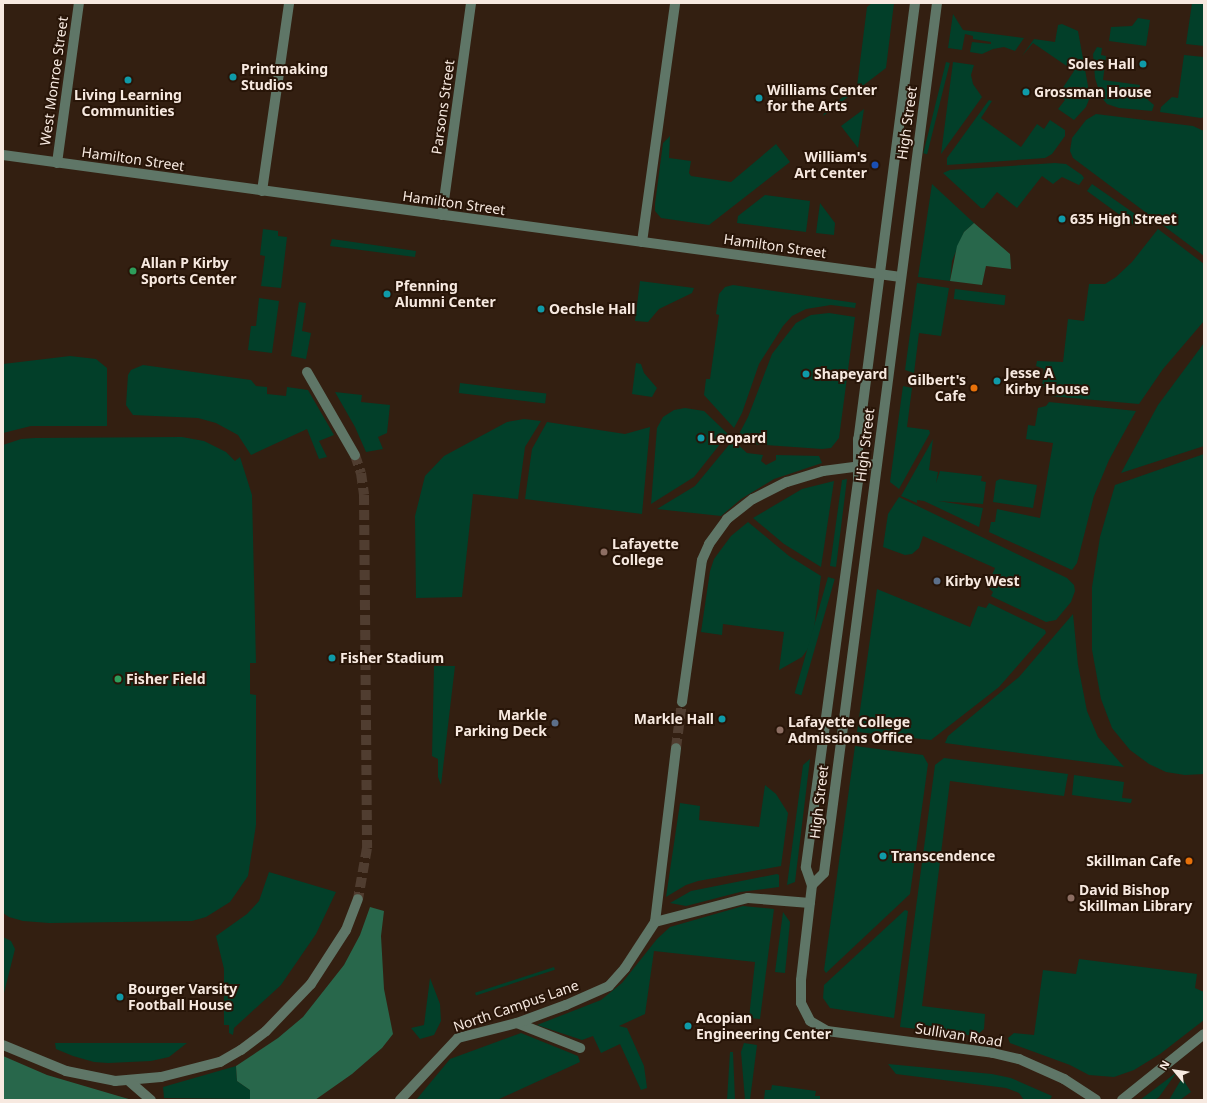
<!DOCTYPE html>
<html>
<head>
<meta charset="utf-8">
<style>
  body { margin:0 }
  #map { position:relative; width:1207px; height:1103px; overflow:hidden; background:#331f11; font-family:"Noto Sans",sans-serif }
  div>[style] { position:absolute }
  [style*='--x'] { left:calc(var(--x)*1px); top:calc(var(--y)*1px); width:calc(var(--w)*1px); rotate:calc(var(--a)*1deg) }
  .green>* { inset:0; background:#023f29; transform-origin:0 0 }
  .forest>* { inset:0; background:#28674b }
  .minor-tunnel>* { height:10px; margin-top:-5px; transform-origin:0; background:repeating-linear-gradient(90deg,#503d30 0 10px,transparent 0 15px) }
  .minor>* { height:10px; margin:-5px; padding:0 5px; transform-origin:5px; border-radius:5px; background:#5f7667 }
  .dots>* { width:11px; height:11px; translate:-50% -50%; box-sizing:border-box; border:2px solid #281508; border-radius:50% }
  span { translate:-50% -50%; white-space:nowrap; text-align:center; line-height:1.15; -webkit-text-stroke:4px #281508; paint-order:stroke }
  .poi-label { font-size:14px; color:#f7e9e0; font-weight:700 }
  .right { translate:-100% -50%; text-align:right }
  .left { translate:0 -50%; text-align:left }
  .street-label { font-size:14px; color:#f7e9e0 }
  .frame { position:absolute; inset:0; border:4px solid #f7e9e0; pointer-events:none }
  .north { position:absolute; left:1155px; top:1051px; width:40px; height:40px; -webkit-text-stroke:3px #281508; paint-order:stroke; rotate:299deg; font-size:11px; font-weight:700; line-height:16px; text-align:center; color:#f7e9e0 }
  .north::after { content:''; display:block; margin:auto; width:14px; height:18px; background:#f7e9e0; clip-path:polygon(50% 0,100% 100%,50% 72%,0 100%) }
</style>
</head>
<body>
<div id="map">
  <div class="green">
    <div style="clip-path:polygon(872px 3px,894px 3px,886px 68px,823px 116px,825px 111px,857px 86px,867px 7px)"></div>
    <div style="clip-path:polygon(1192px 3px,1204px 3px,1204px 46px,1186px 44px)"></div>
    <div style="clip-path:polygon(953px 14px,963px 30px,1024px 38px,1015px 51px,1004px 47px,993px 49px,982px 54px,970px 52px,972px 42px,991px 44px,991px 42px,973px 39px,973px 36px,965px 34px,962px 50px,948px 48px)"></div>
    <div style="clip-path:polygon(1138px 18px,1150px 20px,1146px 46px,1109px 41px,1111px 27px,1132px 26px)"></div>
    <div style="clip-path:polygon(1062px 24px,1078px 31px,1090px 97px,1086px 107px,1074px 120px,1058px 109px,1065px 100px,1058px 95px,1074px 71px,1033px 43px,1022px 56px,1034px 39px,1055px 42px,1058px 25px)"></div>
    <div style="clip-path:polygon(1097px 47px,1102px 48px,1101px 55px,1106px 56px,1103px 80px,1140px 85px,1139px 91px,1145px 92px,1148px 100px,1154px 105px,1152px 111px,1119px 108px,1107px 104px,1101px 97px,1095px 78px,1093px 54px)"></div>
    <div style="clip-path:polygon(1184px 55px,1204px 57px,1204px 117px,1201px 118px,1160px 112px,1161px 107px,1172px 97px,1178px 98px)"></div>
    <div style="left:946px;top:62px;width:4px;height:94px;rotate:14deg"></div>
    <div style="clip-path:polygon(953px 62px,974px 65px,971px 75px,973px 84px,982px 97px,941px 154px)"></div>
    <div style="clip-path:polygon(989px 100px,992px 101px,981px 118px,1021px 147px,1037px 124px,1044px 129px,1050px 120px,1065px 130px,1065px 136px,1052px 154px,1045px 158px,947px 165px,947px 158px)"></div>
    <div style="clip-path:polygon(864px 109px,858px 148px,841px 126px)"></div>
    <div style="clip-path:polygon(1096px 114px,1193px 126px,1204px 131px,1204px 256px,1073px 158px,1070px 151px,1072px 138px,1086px 120px)"></div>
    <div style="clip-path:polygon(670px 136px,669px 158px,691px 161px,689px 173px,691px 176px,731px 182px,776px 144px,790px 162px,709px 225px,661px 218px,655px 211px,655px 204px,663px 143px)"></div>
    <div style="clip-path:polygon(1055px 163px,1066px 164px,1082px 175px,1084px 178px,1079px 185px,1062px 177px,1053px 184px,1042px 176px,1017px 208px,997px 192px,984px 208px,981px 208px,943px 173px,950px 170px)"></div>
    <div style="clip-path:polygon(932px 184px,974px 223px,964px 232px,952px 261px,950px 281px,918px 277px)"></div>
    <div style="clip-path:polygon(1092px 184px,1141px 218px,1135px 226px,1087px 191px)"></div>
    <div style="clip-path:polygon(765px 195px,810px 201px,806px 232px,737px 223px,738px 216px)"></div>
    <div style="clip-path:polygon(820px 203px,835px 223px,834px 235px,816px 233px)"></div>
    <div style="clip-path:polygon(263px 229px,278px 231px,278px 236px,287px 237px,281px 288px,261px 286px,265px 256px,260px 255px)"></div>
    <div style="clip-path:polygon(1158px 229px,1204px 264px,1204px 321px,1163px 369px,1139px 404px,1050px 396px,1046px 388px,1042px 386px,1044px 369px,1036px 366px,1037px 361px,1063px 362px,1068px 319px,1084px 321px,1089px 284px,1105px 284px,1116px 277px,1132px 262px)"></div>
    <div style="clip-path:polygon(332px 239px,416px 251px,415px 257px,330px 246px)"></div>
    <div style="clip-path:polygon(640px 281px,694px 288px,692px 293px,659px 309px,648px 322px,635px 321px)"></div>
    <div style="clip-path:polygon(917px 283px,949px 288px,941px 336px,919px 333px,914px 373px,905px 370px)"></div>
    <div style="clip-path:polygon(733px 285px,856px 303px,855px 308px,831px 305px,806px 309px,792px 316px,783px 326px,759px 364px,742px 413px,734px 428px,704px 395px,706px 379px,710px 379px,719px 315px,716px 314px,719px 294px,725px 287px)"></div>
    <div style="left:955px;top:289px;width:51px;height:10px;rotate:7deg"></div>
    <div style="clip-path:polygon(259px 298px,279px 301px,272px 353px,248px 350px,251px 326px,256px 326px)"></div>
    <div style="clip-path:polygon(299px 302px,306px 303px,302px 331px,311px 333px,306px 359px,291px 356px)"></div>
    <div style="clip-path:polygon(829px 313px,855px 317px,839px 438px,831px 448px,822px 449px,750px 444px,739px 434px,748px 417px,772px 354px,796px 323px,811px 315px)"></div>
    <div style="clip-path:polygon(1204px 343px,1204px 446px,1121px 473px,1158px 405px)"></div>
    <div style="clip-path:polygon(70px 356px,96px 359px,107px 368px,107px 426px,31px 426px,3px 433px,3px 364px)"></div>
    <div style="clip-path:polygon(636px 363px,641px 364px,644px 373px,657px 388px,652px 397px,632px 394px)"></div>
    <div style="clip-path:polygon(143px 365px,251px 380px,256px 386px,267px 387px,267px 394px,286px 396px,287px 387px,308px 390px,334px 435px,319px 441px,327px 457px,319px 459px,307px 429px,251px 455px,238px 435px,216px 423px,198px 418px,133px 415px,126px 405px,128px 375px,131px 370px)"></div>
    <div style="left:460px;top:383px;width:87px;height:10px;rotate:7deg"></div>
    <div style="clip-path:polygon(903px 386px,912px 388px,907px 427px,929px 430px,930px 433px,899px 489px,890px 482px)"></div>
    <div style="clip-path:polygon(335px 392px,362px 395px,361px 402px,390px 405px,387px 433px,378px 437px,383px 449px,366px 452px,355px 427px)"></div>
    <div style="clip-path:polygon(1049px 402px,1136px 411px,1109px 460px,1094px 496px,1077px 563px,1072px 570px,989px 532px,991px 522px,995px 522px,997px 509px,1040px 518px,1053px 443px,1026px 439px,1028px 425px,1035px 426px,1038px 408px,1046px 406px)"></div>
    <div style="clip-path:polygon(685px 408px,704px 411px,728px 434px,694px 477px,651px 504px,657px 428px,663px 417px,674px 410px)"></div>
    <div style="clip-path:polygon(524px 419px,541px 421px,525px 447px,518px 499px,473px 494px,462px 597px,416px 598px,415px 516px,425px 476px,444px 456px,507px 422px)"></div>
    <div style="clip-path:polygon(547px 422px,625px 434px,650px 427px,642px 514px,525px 499px,532px 449px)"></div>
    <div style="clip-path:polygon(182px 437px,204px 441px,226px 452px,235px 461px,240px 457px,252px 495px,256px 663px,250px 663px,250px 694px,256px 695px,256px 825px,248px 876px,230px 902px,206px 917px,192px 921px,49px 923px,23px 921px,9px 917px,3px 913px,3px 445px,21px 439px,35px 438px)"></div>
    <div style="clip-path:polygon(933px 439px,929px 470px,938px 472px,936px 483px,940px 471px,982px 476px,981px 481px,986px 482px,983px 504px,938px 501px,983px 508px,979px 527px,924px 501px,917px 500px,917px 503px,901px 496px)"></div>
    <div style="clip-path:polygon(733px 440px,747px 453px,763px 455px,761px 461px,766px 465px,776px 460px,776px 455px,819px 456px,822px 463px,774px 479px,741px 499px,721px 516px,657px 509px,695px 486px)"></div>
    <div style="clip-path:polygon(1204px 454px,1204px 774px,1185px 775px,1166px 772px,1149px 764px,1130px 750px,1112px 728px,1101px 699px,1092px 650px,1092px 587px,1100px 537px,1115px 485px)"></div>
    <div style="clip-path:polygon(847px 479px,836px 567px,830px 566px,842px 480px)"></div>
    <div style="clip-path:polygon(1000px 479px,1037px 485px,1033px 508px,993px 502px,996px 481px)"></div>
    <div style="clip-path:polygon(834px 481px,821px 567px,784px 544px,753px 518px,802px 489px)"></div>
    <div style="clip-path:polygon(899px 497px,1067px 578px,1074px 585px,1075px 591px,1071px 602px,1056px 620px,1046px 622px,991px 596px,993px 592px,987px 586px,995px 568px,923px 536px,919px 548px,912px 554px,905px 555px,883px 547px,888px 514px)"></div>
    <div style="clip-path:polygon(748px 522px,789px 556px,821px 576px,812px 643px,802px 657px,779px 670px,784px 632px,723px 624px,722px 635px,701px 632px,710px 571px,714px 559px,731px 536px)"></div>
    <div style="left:828px;top:577px;width:7px;height:121px;rotate:16deg"></div>
    <div style="clip-path:polygon(877px 589px,970px 627px,978px 606px,986px 608px,989px 603px,1045px 630px,1046px 633px,999px 687px,931px 740px,857px 732px)"></div>
    <div style="clip-path:polygon(1073px 614px,1078px 665px,1087px 711px,1098px 737px,1124px 767px,945px 743px,948px 736px,1019px 677px)"></div>
    <div style="clip-path:polygon(434px 666px,455px 666px,441px 785px,438px 777px,438px 759px,432px 756px)"></div>
    <div style="clip-path:polygon(855px 746px,923px 755px,928px 764px,910px 894px,826px 973px,824px 970px)"></div>
    <div style="clip-path:polygon(944px 758px,1068px 774px,1064px 796px,950px 781px,922px 1006px,985px 1014px,984px 1029px,976px 1036px,900px 1027px,935px 765px)"></div>
    <div style="clip-path:polygon(810px 759px,795px 882px,787px 885px,803px 765px)"></div>
    <div style="clip-path:polygon(1074px 775px,1124px 782px,1122px 798px,1132px 799px,1131px 803px,1072px 795px)"></div>
    <div style="clip-path:polygon(765px 785px,776px 794px,788px 813px,781px 866px,698px 881px,686px 885px,666px 897px,680px 803px,700px 806px,699px 820px,759px 827px)"></div>
    <div style="clip-path:polygon(269px 872px,336px 892px,316px 934px,281px 985px,234px 1028px,233px 1035px,229px 1033px,229px 1025px,224px 1025px,224px 969px,216px 936px,247px 914px,259px 901px)"></div>
    <div style="clip-path:polygon(777px 874px,779px 875px,779px 887px,740px 892px,686px 906px,670px 903px,691px 891px)"></div>
    <div style="clip-path:polygon(743px 906px,774px 909px,760px 1019px,749px 1018px,755px 962px,654px 951px,645px 1014px,619px 1026px,627px 1028px,644px 1066px,647px 1088px,641px 1090px,620px 1044px,601px 1053px,593px 1036px,582px 1040px,537px 1025px,601px 1000px,622px 983px,657px 939px,670px 927px)"></div>
    <div style="clip-path:polygon(905px 910px,908px 911px,894px 1018px,830px 1008px,823px 998px,824px 985px)"></div>
    <div style="clip-path:polygon(783px 912px,790px 922px,785px 973px,775px 972px)"></div>
    <div style="clip-path:polygon(3px 937px,11px 941px,15px 949px,3px 997px)"></div>
    <div style="clip-path:polygon(1079px 959px,1197px 974px,1195px 988px,1204px 992px,1204px 1020px,1160px 1054px,1134px 1070px,1114px 1077px,1089px 1075px,1070px 1065px,1010px 1043px,1008px 1038px,1014px 1033px,1034px 1035px,1043px 970px,1076px 974px)"></div>
    <div style="left:554px;top:967px;width:3px;height:83px;rotate:72deg"></div>
    <div style="clip-path:polygon(430px 978px,440px 1004px,441px 1021px,434px 1035px,420px 1039px,411px 1028px,424px 1025px)"></div>
    <div style="clip-path:polygon(521px 1033px,578px 1056px,580px 1062px,497px 1100px,416px 1100px,450px 1059px)"></div>
    <div style="clip-path:polygon(55px 1043px,187px 1043px,169px 1057px,151px 1061px,108px 1063px,94px 1062px,73px 1056px,56px 1049px)"></div>
    <div style="clip-path:polygon(744px 1043px,757px 1045px,750px 1100px,745px 1100px,741px 1052px)"></div>
    <div style="clip-path:polygon(730px 1052px,733px 1052px,735px 1100px,727px 1100px)"></div>
    <div style="clip-path:polygon(888px 1064px,992px 1074px,1011px 1078px,1052px 1096px,1050px 1100px,1024px 1100px,1019px 1093px,1006px 1088px,896px 1074px)"></div>
    <div style="clip-path:polygon(236px 1066px,237px 1081px,250px 1090px,250px 1099px,164px 1098px,163px 1087px)"></div>
    <div style="clip-path:polygon(1177px 1072px,1159px 1097px,1155px 1100px,1140px 1100px)"></div>
    <div style="clip-path:polygon(1182px 1078px,1191px 1092px,1180px 1100px,1169px 1100px)"></div>
    <div style="clip-path:polygon(772px 1085px,816px 1091px,815px 1096px,820px 1096px,820px 1100px,764px 1100px,765px 1090px,771px 1090px)"></div>
  </div>
  <div class="forest">
    <div style="clip-path:polygon(974px 223px,1010px 254px,1011px 269px,986px 266px,982px 285px,950px 281px,957px 246px,964px 232px)"></div>
    <div style="clip-path:polygon(370px 907px,384px 911px,381px 936px,384px 989px,393px 1034px,382px 1048px,352px 1074px,315px 1100px,247px 1100px,250px 1099px,250px 1090px,237px 1081px,236px 1066px,278px 1038px,303px 1017px,344px 965px,360px 935px)"></div>
    <div style="clip-path:polygon(3px 1056px,47px 1075px,132px 1100px,3px 1100px)"></div>
  </div>
  <div class="minor-tunnel">
    <div style="--x:355;--y:455;--w:19;--a:72"></div>
    <div style="--x:361;--y:473;--w:22;--a:82"></div>
    <div style="--x:364;--y:495;--w:353;--a:89.5"></div>
    <div style="--x:367;--y:848;--w:52;--a:100"></div>
    <div style="--x:676;--y:748;--w:46;--a:-82.6"></div>
  </div>
  <div class="minor">
    <div style="--x:915;--y:3;--w:440;--a:97.4"></div>
    <div style="--x:858;--y:439;--w:42;--a:90"></div>
    <div style="--x:858;--y:481;--w:390;--a:97.7"></div>
    <div style="--x:806;--y:868;--w:18;--a:71"></div>
    <div style="--x:812;--y:885;--w:96;--a:96.6"></div>
    <div style="--x:801;--y:980;--w:23;--a:90"></div>
    <div style="--x:801;--y:1003;--w:20;--a:63"></div>
    <div style="--x:810;--y:1021;--w:20;--a:30"></div>
    <div style="--x:827;--y:1031;--w:167;--a:7.5"></div>
    <div style="--x:993;--y:1053;--w:27;--a:13"></div>
    <div style="--x:1019;--y:1059;--w:49;--a:24"></div>
    <div style="--x:1064;--y:1079;--w:38;--a:33"></div>
    <div style="--x:3;--y:155;--w:906;--a:7.74"></div>
    <div style="--x:57;--y:163;--w:162;--a:-82.2"></div>
    <div style="--x:262;--y:191;--w:190;--a:-81.8"></div>
    <div style="--x:442;--y:215;--w:214;--a:-82.2"></div>
    <div style="--x:642;--y:242;--w:241;--a:-82.1"></div>
    <div style="--x:307;--y:372;--w:96;--a:60"></div>
    <div style="--x:682;--y:702;--w:143;--a:-82"></div>
    <div style="--x:702;--y:560;--w:17;--a:-66"></div>
    <div style="--x:709;--y:544;--w:31;--a:-54"></div>
    <div style="--x:727;--y:519;--w:33;--a:-38"></div>
    <div style="--x:753;--y:499;--w:38;--a:-27"></div>
    <div style="--x:787;--y:482;--w:38;--a:-17"></div>
    <div style="--x:823;--y:471;--w:54;--a:-7.4"></div>
    <div style="--x:812;--y:885;--w:17;--a:-45"></div>
    <div style="--x:824;--y:873;--w:877;--a:-82.6"></div>
    <div style="--x:655;--y:922;--w:96;--a:-14.5"></div>
    <div style="--x:748;--y:898;--w:62;--a:4.6"></div>
    <div style="--x:517;--y:1023;--w:68;--a:21.6"></div>
    <div style="--x:3;--y:1045;--w:68;--a:22.4"></div>
    <div style="--x:66;--y:1071;--w:50;--a:11.5"></div>
    <div style="--x:115;--y:1081;--w:46;--a:-5"></div>
    <div style="--x:161;--y:1077;--w:61;--a:-14.3"></div>
    <div style="--x:220;--y:1062;--w:24;--a:-30"></div>
    <div style="--x:241;--y:1050;--w:31;--a:-37"></div>
    <div style="--x:266;--y:1031;--w:65;--a:-46.2"></div>
    <div style="--x:311;--y:984;--w:64;--a:-57.1"></div>
    <div style="--x:346;--y:930;--w:33;--a:-69"></div>
    <div style="--x:129;--y:1081;--w:29;--a:41"></div>
    <div style="--x:400;--y:1100;--w:85;--a:-46.9"></div>
    <div style="--x:458;--y:1038;--w:61;--a:-14.3"></div>
    <div style="--x:517;--y:1023;--w:52;--a:-20.2"></div>
    <div style="--x:566;--y:1005;--w:47;--a:-23.8"></div>
    <div style="--x:609;--y:986;--w:24;--a:-48"></div>
    <div style="--x:625;--y:968;--w:55;--a:-56.9"></div>
    <div style="--x:655;--y:922;--w:175;--a:-83.1"></div>
    <div style="--x:1122;--y:1100;--w:105;--a:-38.8"></div>
  </div>
  <div class="dots">
    <div style="left:1143px;top:64px;background:#0f9aa8"></div>
    <div style="left:233px;top:77px;background:#0f9aa8"></div>
    <div style="left:128px;top:80px;background:#0f9aa8"></div>
    <div style="left:1026px;top:92px;background:#0f9aa8"></div>
    <div style="left:759px;top:98px;background:#0f9aa8"></div>
    <div style="left:875px;top:165px;background:#1a4fb4"></div>
    <div style="left:1062px;top:219px;background:#0f9aa8"></div>
    <div style="left:133px;top:271px;background:#2e9e5b"></div>
    <div style="left:387px;top:294px;background:#0f9aa8"></div>
    <div style="left:541px;top:309px;background:#0f9aa8"></div>
    <div style="left:806px;top:374px;background:#0f9aa8"></div>
    <div style="left:997px;top:381px;background:#0f9aa8"></div>
    <div style="left:974px;top:388px;background:#e8710a"></div>
    <div style="left:701px;top:438px;background:#0f9aa8"></div>
    <div style="left:604px;top:552px;background:#8d6e63"></div>
    <div style="left:937px;top:581px;background:#5c6f8a"></div>
    <div style="left:332px;top:658px;background:#0f9aa8"></div>
    <div style="left:118px;top:679px;background:#2e9e5b"></div>
    <div style="left:722px;top:719px;background:#0f9aa8"></div>
    <div style="left:555px;top:723px;background:#5c6f8a"></div>
    <div style="left:780px;top:730px;background:#8d6e63"></div>
    <div style="left:883px;top:856px;background:#0f9aa8"></div>
    <div style="left:1189px;top:861px;background:#e8710a"></div>
    <div style="left:1071px;top:898px;background:#8d6e63"></div>
    <div style="left:120px;top:997px;background:#0f9aa8"></div>
    <div style="left:688px;top:1026px;background:#0f9aa8"></div>
  </div>
  <div class="poi-label">
    <span class="right" style="left:1135px;top:64px">Soles Hall</span>
    <span class="left" style="left:241px;top:77px">Printmaking<br>Studios</span>
    <span class="left" style="left:767px;top:98px">Williams Center<br>for the Arts</span>
    <span class="left" style="left:1034px;top:92px">Grossman House</span>
    <span style="left:128px;top:103px">Living Learning<br>Communities</span>
    <span class="right" style="left:867px;top:165px">William's<br>Art Center</span>
    <span class="left" style="left:1070px;top:219px">635 High Street</span>
    <span class="left" style="left:141px;top:271px">Allan P Kirby<br>Sports Center</span>
    <span class="left" style="left:395px;top:294px">Pfenning<br>Alumni Center</span>
    <span class="left" style="left:549px;top:309px">Oechsle Hall</span>
    <span class="left" style="left:1005px;top:381px">Jesse A<br>Kirby House</span>
    <span class="left" style="left:814px;top:374px">Shapeyard</span>
    <span class="right" style="left:966px;top:388px">Gilbert's<br>Cafe</span>
    <span class="left" style="left:709px;top:438px">Leopard</span>
    <span class="left" style="left:612px;top:552px">Lafayette<br>College</span>
    <span class="left" style="left:945px;top:581px">Kirby West</span>
    <span class="left" style="left:340px;top:658px">Fisher Stadium</span>
    <span class="left" style="left:126px;top:679px">Fisher Field</span>
    <span class="right" style="left:547px;top:723px">Markle<br>Parking Deck</span>
    <span class="right" style="left:714px;top:719px">Markle Hall</span>
    <span class="left" style="left:788px;top:730px">Lafayette College<br>Admissions Office</span>
    <span class="left" style="left:891px;top:856px">Transcendence</span>
    <span class="right" style="left:1181px;top:861px">Skillman Cafe</span>
    <span class="left" style="left:1079px;top:898px">David Bishop<br>Skillman Library</span>
    <span class="left" style="left:128px;top:997px">Bourger Varsity<br>Football House</span>
    <span class="left" style="left:696px;top:1026px">Acopian<br>Engineering Center</span>
  </div>
  <div class="street-label">
    <span style="left:54px;top:81px;rotate:-82deg">West Monroe Street</span>
    <span style="left:443px;top:107px;rotate:-82deg">Parsons Street</span>
    <span style="left:907px;top:123px;rotate:-82deg">High Street</span>
    <span style="left:133px;top:159px;rotate:8deg">Hamilton Street</span>
    <span style="left:454px;top:203px;rotate:8deg">Hamilton Street</span>
    <span style="left:775px;top:246px;rotate:8deg">Hamilton Street</span>
    <span style="left:865px;top:445px;rotate:-83deg">High Street</span>
    <span style="left:819px;top:802px;rotate:-83deg">High Street</span>
    <span style="left:516px;top:1006px;rotate:-19deg">North Campus Lane</span>
    <span style="left:959px;top:1035px;rotate:9deg">Sullivan Road</span>
  </div>
  <div class="frame"></div>
  <div class="north">N</div>
</div>
</body>
</html>
